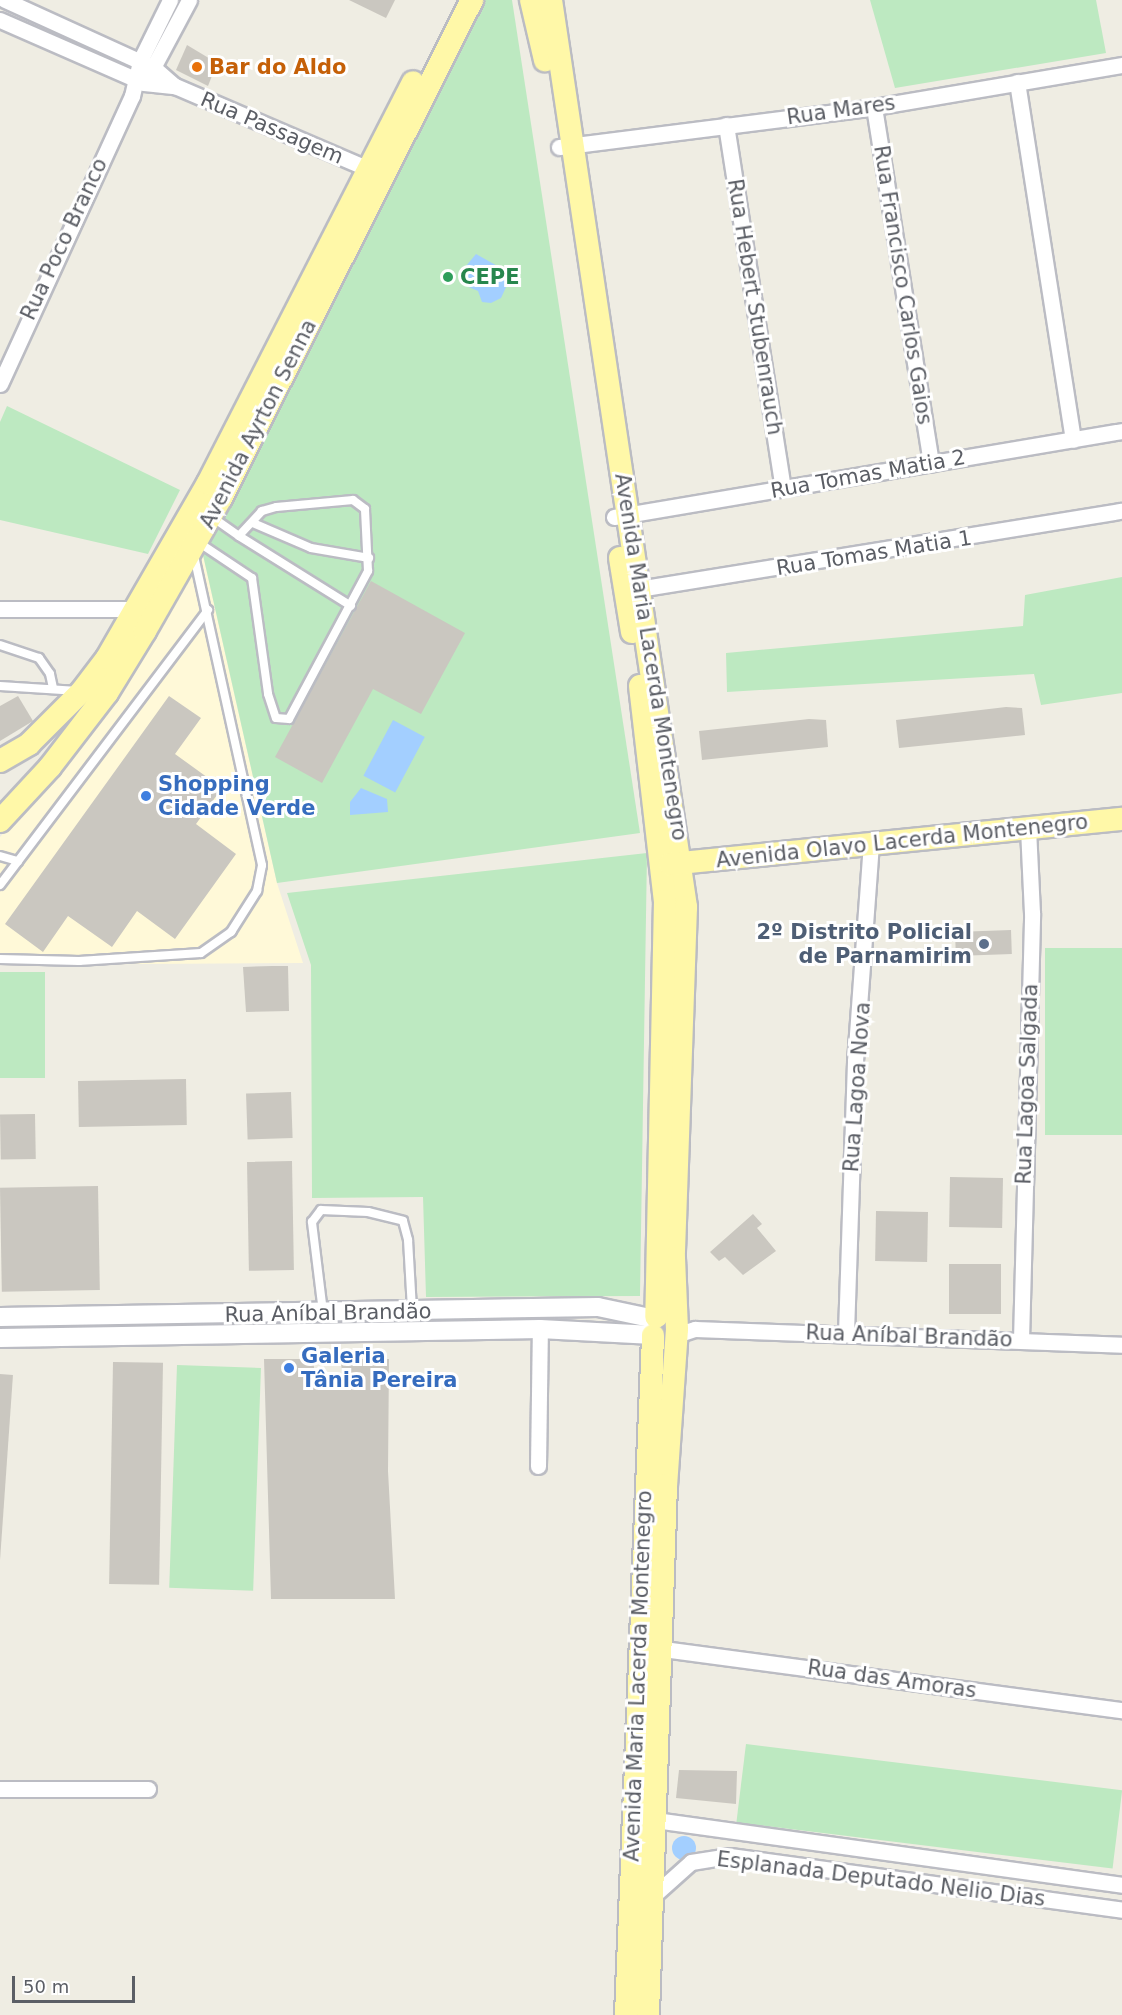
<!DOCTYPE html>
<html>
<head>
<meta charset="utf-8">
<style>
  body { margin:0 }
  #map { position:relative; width:1122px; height:2015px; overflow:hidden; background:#efede3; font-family:"DejaVu Sans",sans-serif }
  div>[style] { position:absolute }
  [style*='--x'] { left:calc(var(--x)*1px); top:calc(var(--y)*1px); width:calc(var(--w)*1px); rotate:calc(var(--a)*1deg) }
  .commercial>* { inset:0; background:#fff9d8 }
  .green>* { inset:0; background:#bde9c1; transform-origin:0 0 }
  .water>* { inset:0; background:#a3cfff; transform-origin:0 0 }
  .round { border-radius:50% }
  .building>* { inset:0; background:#cac7c0; transform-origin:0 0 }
  .roads { filter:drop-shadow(2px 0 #bbbcc3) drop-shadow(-2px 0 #bbbcc3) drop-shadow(0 2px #bbbcc3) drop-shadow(0 -2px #bbbcc3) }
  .service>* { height:8px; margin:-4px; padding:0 4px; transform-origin:4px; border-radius:4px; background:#fff }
  .minor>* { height:15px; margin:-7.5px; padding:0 7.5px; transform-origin:7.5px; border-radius:7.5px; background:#fff }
  .tertiary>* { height:18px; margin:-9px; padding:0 9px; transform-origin:9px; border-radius:9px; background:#fff }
  .primary>* { height:22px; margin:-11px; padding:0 11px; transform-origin:11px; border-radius:11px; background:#fff8a8 }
  .dots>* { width:16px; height:16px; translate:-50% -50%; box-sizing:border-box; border:3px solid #fff; border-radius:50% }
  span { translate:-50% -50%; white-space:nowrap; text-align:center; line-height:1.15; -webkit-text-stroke:6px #fff; paint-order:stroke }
  .food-label { font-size:21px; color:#c56008; font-weight:700 }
  .left { translate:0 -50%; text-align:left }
  .street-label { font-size:21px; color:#5b5e65 }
  .leisure-label { font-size:21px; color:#27864d; font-weight:700 }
  .shop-label { font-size:21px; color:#366cbe; font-weight:700 }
  .service-label { font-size:21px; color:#4e5e75; font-weight:700 }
  .right { translate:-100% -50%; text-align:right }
  .scale { position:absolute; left:12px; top:1976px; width:123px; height:27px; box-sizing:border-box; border:3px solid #5b5e65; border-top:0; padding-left:8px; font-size:18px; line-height:21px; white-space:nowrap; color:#5b5e65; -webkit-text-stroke:4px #fff; paint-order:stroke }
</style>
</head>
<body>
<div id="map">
  <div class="commercial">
    <div style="clip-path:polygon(203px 555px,277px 883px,303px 963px,0 965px,0 837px,70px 755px)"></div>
  </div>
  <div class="green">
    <div style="clip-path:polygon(480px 0,512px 0,640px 833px,277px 883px,203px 555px)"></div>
    <div style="clip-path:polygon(870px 0,1096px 0,1106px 53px,895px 88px)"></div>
    <div style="clip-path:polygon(7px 406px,180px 490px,148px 554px,0 520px,0 422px)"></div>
    <div style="clip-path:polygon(1122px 577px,1122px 693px,1041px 705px,1034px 674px,727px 692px,726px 653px,1023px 626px,1025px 595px)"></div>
    <div style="clip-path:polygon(647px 853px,640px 1296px,426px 1297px,423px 1197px,312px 1198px,311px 965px,287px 893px)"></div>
    <div style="left:1122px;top:948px;width:187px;height:77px;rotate:90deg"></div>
    <div style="left:45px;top:972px;width:106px;height:45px;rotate:90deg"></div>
    <div style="left:177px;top:1365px;width:84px;height:223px;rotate:2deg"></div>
    <div style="left:746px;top:1744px;width:379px;height:79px;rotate:7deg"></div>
  </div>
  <div class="water">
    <div style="clip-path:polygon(476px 254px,501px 268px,508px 283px,501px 298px,491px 303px,482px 302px,478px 291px,464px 285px,466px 266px)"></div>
    <div style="left:393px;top:720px;width:36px;height:63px;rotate:28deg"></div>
    <div style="clip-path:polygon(361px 788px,387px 799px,388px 812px,350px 815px,350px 802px)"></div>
    <div class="round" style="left:672px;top:1836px;width:24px;height:24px"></div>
  </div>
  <div class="building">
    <div style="clip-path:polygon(349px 0,395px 0,386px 18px)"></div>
    <div style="clip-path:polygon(187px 45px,217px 63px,208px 86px,176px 70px)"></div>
    <div style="clip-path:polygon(371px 581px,465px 633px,421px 714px,373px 689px,322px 783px,275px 757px)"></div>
    <div style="clip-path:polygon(18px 696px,33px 721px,0 741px,0 706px)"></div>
    <div style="clip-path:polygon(169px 696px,201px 718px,175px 754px,222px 788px,196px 824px,236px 854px,175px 939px,137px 911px,112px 947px,68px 916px,43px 952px,5px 924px)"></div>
    <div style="clip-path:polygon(1006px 707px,1022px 708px,1025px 735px,899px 748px,896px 720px)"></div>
    <div style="clip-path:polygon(809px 719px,826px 720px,828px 747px,702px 760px,699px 731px)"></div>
    <div style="left:1011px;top:930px;width:24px;height:56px;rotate:88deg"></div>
    <div style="clip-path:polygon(272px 966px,288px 966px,289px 1011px,246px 1012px,243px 967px)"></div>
    <div style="left:186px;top:1079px;width:46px;height:108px;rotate:89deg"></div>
    <div style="left:291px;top:1092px;width:46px;height:45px;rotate:88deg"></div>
    <div style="left:35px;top:1114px;width:45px;height:35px;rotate:89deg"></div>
    <div style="left:292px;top:1161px;width:109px;height:45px;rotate:89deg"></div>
    <div style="left:950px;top:1177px;width:53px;height:50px;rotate:1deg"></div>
    <div style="left:98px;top:1186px;width:104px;height:98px;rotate:89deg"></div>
    <div style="left:876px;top:1211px;width:52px;height:50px;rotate:1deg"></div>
    <div style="clip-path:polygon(753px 1214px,762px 1224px,757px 1228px,776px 1251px,743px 1275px,725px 1257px,719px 1261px,710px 1252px)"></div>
    <div style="left:949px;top:1264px;width:52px;height:50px"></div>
    <div style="clip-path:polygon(264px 1359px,313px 1359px,315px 1376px,342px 1376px,341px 1359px,389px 1359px,388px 1471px,395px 1599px,271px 1599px)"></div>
    <div style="left:113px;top:1362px;width:50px;height:222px;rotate:1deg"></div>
    <div style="left:0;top:1374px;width:13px;height:221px;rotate:4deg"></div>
    <div style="clip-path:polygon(679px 1770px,737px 1771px,736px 1804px,676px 1798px)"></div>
  </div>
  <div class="roads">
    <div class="service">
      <div style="--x:253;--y:523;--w:63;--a:23.3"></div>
      <div style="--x:311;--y:548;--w:59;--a:9.8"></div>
      <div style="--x:239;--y:536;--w:132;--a:32"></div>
      <div style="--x:198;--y:542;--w:65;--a:33.7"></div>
      <div style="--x:252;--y:578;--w:117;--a:82.1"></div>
      <div style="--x:268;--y:694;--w:25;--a:72"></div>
      <div style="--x:276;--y:718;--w:13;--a:4"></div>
      <div style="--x:289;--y:719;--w:168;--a:-61.9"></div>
      <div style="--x:368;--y:571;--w:62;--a:-92.8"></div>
      <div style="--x:365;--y:509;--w:15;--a:-143"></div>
      <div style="--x:353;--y:500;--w:77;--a:174.8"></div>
      <div style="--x:276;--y:507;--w:15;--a:164"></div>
      <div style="--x:262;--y:511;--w:34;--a:133"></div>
      <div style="--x:239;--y:536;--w:33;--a:-145"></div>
      <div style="--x:0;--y:645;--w:41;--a:18.4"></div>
      <div style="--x:39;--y:658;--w:19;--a:55"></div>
      <div style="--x:50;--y:674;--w:14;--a:78"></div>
      <div style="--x:0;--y:686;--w:78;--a:3.7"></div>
      <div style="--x:0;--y:856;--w:19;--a:16"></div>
      <div style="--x:0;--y:885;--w:345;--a:-52.9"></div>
      <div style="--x:0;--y:959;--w:79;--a:1.5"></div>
      <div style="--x:79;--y:961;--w:122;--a:-3.8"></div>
      <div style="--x:201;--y:953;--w:37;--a:-35"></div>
      <div style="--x:231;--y:932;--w:49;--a:-57.6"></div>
      <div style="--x:257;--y:891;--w:26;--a:-79"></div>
      <div style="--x:262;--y:865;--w:315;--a:-102.4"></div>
      <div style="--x:323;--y:1312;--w:91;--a:-97"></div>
      <div style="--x:312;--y:1222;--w:15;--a:-53"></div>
      <div style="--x:321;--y:1210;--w:47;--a:2.4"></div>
      <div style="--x:368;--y:1212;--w:36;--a:14"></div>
      <div style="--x:403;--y:1221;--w:20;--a:75"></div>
      <div style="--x:408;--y:1240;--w:69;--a:86.7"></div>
    </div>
    <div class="minor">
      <div style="--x:5;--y:0;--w:164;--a:24.5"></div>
      <div style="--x:154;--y:68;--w:28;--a:41"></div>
      <div style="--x:175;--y:86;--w:211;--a:23.2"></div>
      <div style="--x:0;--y:20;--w:157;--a:23.6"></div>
      <div style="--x:144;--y:83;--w:31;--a:6"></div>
      <div style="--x:149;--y:75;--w:85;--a:-61.9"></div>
      <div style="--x:1017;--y:82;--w:362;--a:81.1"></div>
      <div style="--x:874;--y:107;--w:361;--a:80.9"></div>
      <div style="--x:726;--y:125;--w:367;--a:81.1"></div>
      <div style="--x:559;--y:147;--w:318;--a:-7.2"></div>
      <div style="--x:874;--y:107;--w:252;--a:-9.6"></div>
      <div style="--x:0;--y:384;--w:317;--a:-65.4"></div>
      <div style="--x:132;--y:96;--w:36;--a:-77"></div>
      <div style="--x:140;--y:61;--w:68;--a:-63.8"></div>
      <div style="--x:614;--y:517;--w:515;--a:-9.61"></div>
      <div style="--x:632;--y:590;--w:496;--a:-9.2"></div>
      <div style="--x:0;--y:609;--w:137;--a:0"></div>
      <div style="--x:846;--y:1333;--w:272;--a:-88.1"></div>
      <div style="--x:855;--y:1061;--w:221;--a:-85.8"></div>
      <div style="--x:673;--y:1336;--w:23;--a:-18"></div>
      <div style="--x:695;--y:1329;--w:427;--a:2.1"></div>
      <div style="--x:1021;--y:1340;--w:427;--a:-88.5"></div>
      <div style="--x:1032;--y:913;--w:86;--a:-92.7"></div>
      <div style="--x:538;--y:1466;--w:137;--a:-89.2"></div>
      <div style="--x:663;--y:1649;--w:463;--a:7.6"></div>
      <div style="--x:0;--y:1789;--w:148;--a:0"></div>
      <div style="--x:655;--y:1820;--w:472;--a:7.9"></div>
      <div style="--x:653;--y:1896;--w:51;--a:-41.8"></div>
      <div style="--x:691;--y:1862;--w:39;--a:-9"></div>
      <div style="--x:730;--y:1856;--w:396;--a:7.8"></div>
    </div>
    <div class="tertiary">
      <div style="--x:0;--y:1317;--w:598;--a:-0.96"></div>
      <div style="--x:598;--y:1307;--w:58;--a:11.9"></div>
      <div style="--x:0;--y:1338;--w:540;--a:-0.95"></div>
      <div style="--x:540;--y:1329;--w:113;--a:3"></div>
    </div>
    <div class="primary">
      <div style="--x:531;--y:0;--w:62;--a:76.9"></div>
      <div style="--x:551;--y:0;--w:917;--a:81.53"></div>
      <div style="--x:686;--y:907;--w:351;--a:92"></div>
      <div style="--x:674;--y:1258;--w:71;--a:87.6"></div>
      <div style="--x:677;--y:1329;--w:156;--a:94"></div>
      <div style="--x:666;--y:1485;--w:530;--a:91.95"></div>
      <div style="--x:620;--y:558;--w:75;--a:80.8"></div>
      <div style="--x:640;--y:686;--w:216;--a:83.4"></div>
      <div style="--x:665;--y:901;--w:416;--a:91.2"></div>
      <div style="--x:0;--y:761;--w:34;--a:-30"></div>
      <div style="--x:29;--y:744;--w:75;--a:-45"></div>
      <div style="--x:82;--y:691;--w:41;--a:-52.9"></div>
      <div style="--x:107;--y:658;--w:202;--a:-60"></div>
      <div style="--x:208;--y:483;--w:450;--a:-62.9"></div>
      <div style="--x:0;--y:821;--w:74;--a:-47.2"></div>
      <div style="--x:50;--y:767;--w:93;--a:-52.4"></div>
      <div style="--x:107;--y:693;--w:73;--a:-58.5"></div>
      <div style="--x:145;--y:631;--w:153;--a:-60.3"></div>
      <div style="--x:221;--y:498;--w:558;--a:-63.25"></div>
      <div style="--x:670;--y:864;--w:454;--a:-5.7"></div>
      <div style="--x:626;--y:2015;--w:680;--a:-87.72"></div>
    </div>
  </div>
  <div class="dots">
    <div style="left:197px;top:67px;background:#e8710a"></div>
    <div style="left:448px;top:277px;background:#2e9e5b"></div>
    <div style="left:146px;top:796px;background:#3f7fe0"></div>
    <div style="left:984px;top:944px;background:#5c6f8a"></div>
    <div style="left:289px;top:1368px;background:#3f7fe0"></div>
  </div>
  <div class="food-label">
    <span class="left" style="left:209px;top:67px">Bar do Aldo</span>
  </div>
  <div class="street-label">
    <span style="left:841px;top:110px;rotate:-8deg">Rua Mares</span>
    <span style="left:272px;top:128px;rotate:23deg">Rua Passagem</span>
    <span style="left:64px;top:239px;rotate:-65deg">Rua Poco Branco</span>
    <span style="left:903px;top:285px;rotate:81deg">Rua Francisco Carlos Gaios</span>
    <span style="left:755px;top:307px;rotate:81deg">Rua Hebert Stubenrauch</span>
    <span style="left:258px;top:424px;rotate:-63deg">Avenida Ayrton Senna</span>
    <span style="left:868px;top:474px;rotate:-10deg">Rua Tomas Matia 2</span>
    <span style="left:874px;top:553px;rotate:-9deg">Rua Tomas Matia 1</span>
    <span style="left:651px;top:657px;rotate:81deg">Avenida Maria Lacerda Montenegro</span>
    <span style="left:902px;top:841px;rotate:-6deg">Avenida Olavo Lacerda Montenegro</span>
    <span style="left:1027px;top:1084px;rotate:-88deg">Rua Lagoa Salgada</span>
    <span style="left:857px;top:1087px;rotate:-86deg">Rua Lagoa Nova</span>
    <span style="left:328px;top:1313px;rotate:-1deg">Rua Aníbal Brandão</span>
    <span style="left:909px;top:1336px;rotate:2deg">Rua Aníbal Brandão</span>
    <span style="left:638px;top:1676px;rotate:-88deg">Avenida Maria Lacerda Montenegro</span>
    <span style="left:892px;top:1679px;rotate:8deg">Rua das Amoras</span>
    <span style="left:881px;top:1879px;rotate:7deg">Esplanada Deputado Nelio Dias</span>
  </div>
  <div class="leisure-label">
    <span class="left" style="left:460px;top:277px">CEPE</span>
  </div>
  <div class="shop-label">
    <span class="left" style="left:158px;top:796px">Shopping<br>Cidade Verde</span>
    <span class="left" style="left:301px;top:1368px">Galeria<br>Tânia Pereira</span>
  </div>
  <div class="service-label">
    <span class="right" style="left:972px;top:944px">2º Distrito Policial<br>de Parnamirim</span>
  </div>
  <div class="scale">50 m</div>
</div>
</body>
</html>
